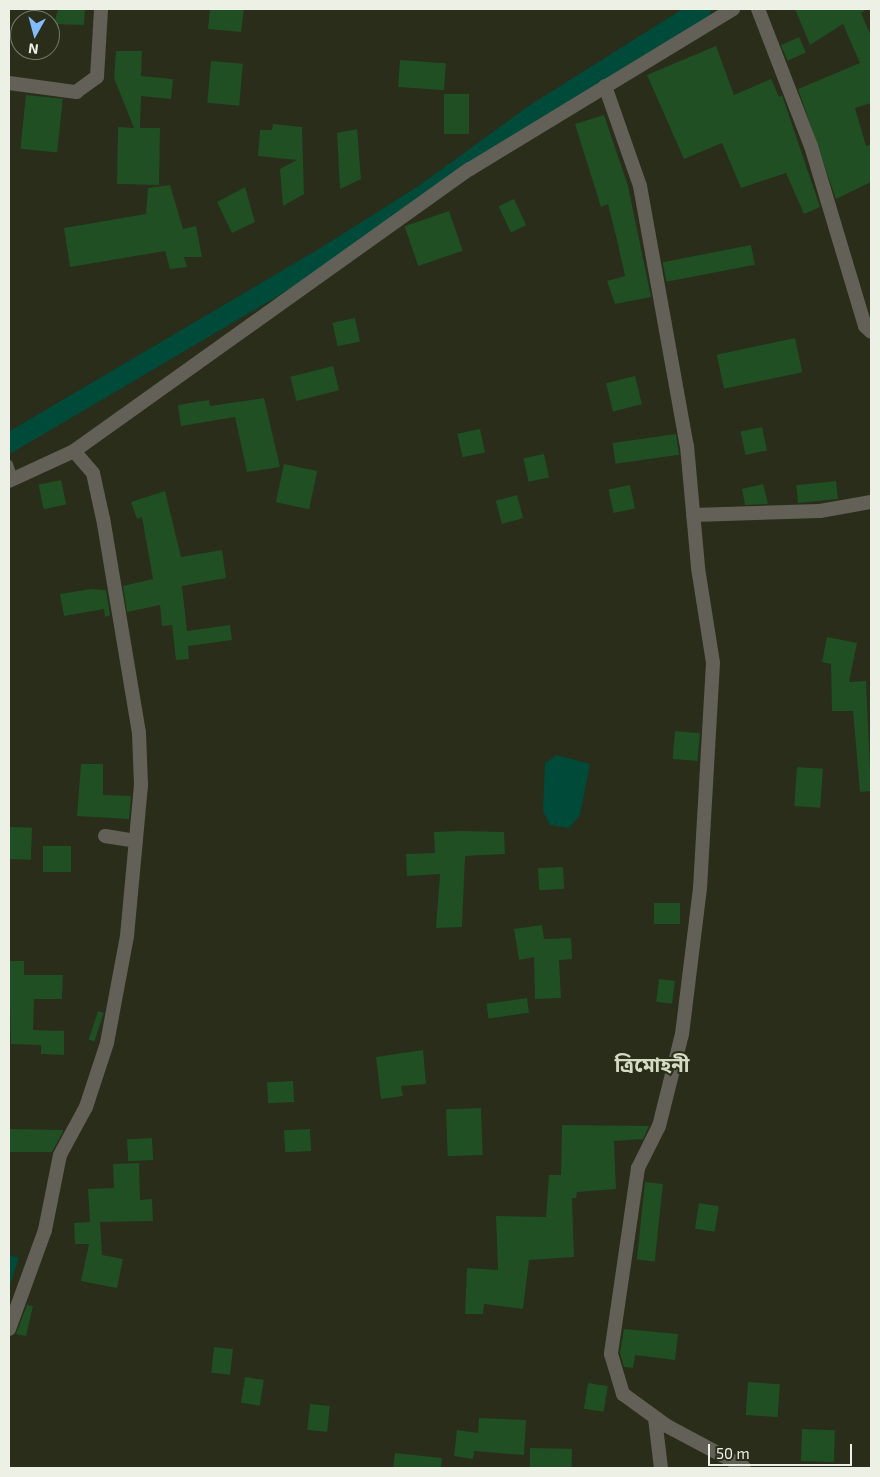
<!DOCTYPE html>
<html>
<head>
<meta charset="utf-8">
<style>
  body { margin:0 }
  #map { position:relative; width:880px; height:1477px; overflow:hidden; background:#292d1a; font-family:"Exo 2","Noto Sans Bengali",sans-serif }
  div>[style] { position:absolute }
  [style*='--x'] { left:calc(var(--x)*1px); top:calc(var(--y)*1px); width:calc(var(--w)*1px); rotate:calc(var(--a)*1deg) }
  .water>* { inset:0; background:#004a39 }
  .canal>* { height:20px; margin:-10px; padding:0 10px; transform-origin:10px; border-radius:10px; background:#004a39 }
  .building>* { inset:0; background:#1f4f23; transform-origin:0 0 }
  .service>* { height:8px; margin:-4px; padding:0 4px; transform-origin:4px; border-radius:4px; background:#636157 }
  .minor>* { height:14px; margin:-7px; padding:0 7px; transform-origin:7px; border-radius:7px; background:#636157 }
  span { translate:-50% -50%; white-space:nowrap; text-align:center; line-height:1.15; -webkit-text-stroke:4px #292d1a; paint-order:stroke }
  .district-label { font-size:20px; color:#d5dbc3; font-weight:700 }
  .frame { position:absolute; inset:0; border:10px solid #edf0e4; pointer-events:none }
  .north { position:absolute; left:10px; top:10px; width:50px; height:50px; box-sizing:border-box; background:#292d1a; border:1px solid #777b6b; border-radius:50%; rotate:187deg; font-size:14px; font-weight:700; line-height:20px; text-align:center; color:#edf0e4 }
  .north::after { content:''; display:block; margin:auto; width:18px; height:22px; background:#82bcfa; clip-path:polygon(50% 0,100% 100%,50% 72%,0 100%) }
  .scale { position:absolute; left:708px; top:1444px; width:144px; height:22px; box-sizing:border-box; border:2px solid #edf0e4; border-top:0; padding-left:6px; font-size:15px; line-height:18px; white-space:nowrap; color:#edf0e4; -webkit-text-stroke:4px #292d1a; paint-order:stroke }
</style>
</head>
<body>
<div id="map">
  <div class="water">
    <div style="clip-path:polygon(557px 755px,590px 764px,580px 815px,569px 828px,550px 825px,543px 811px,545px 763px)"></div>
    <div style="clip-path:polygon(9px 1255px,19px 1258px,9px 1287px)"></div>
  </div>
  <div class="canal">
    <div style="--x:9;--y:443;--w:370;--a:-30.5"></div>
    <div style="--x:328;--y:255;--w:112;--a:-32.3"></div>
    <div style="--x:423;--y:195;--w:136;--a:-36"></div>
    <div style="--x:533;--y:115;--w:199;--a:-32.2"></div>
  </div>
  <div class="building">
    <div style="clip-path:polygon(58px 9px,85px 9px,84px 25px,54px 24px)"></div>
    <div style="clip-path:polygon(210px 9px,244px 9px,241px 32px,208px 29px)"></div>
    <div style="clip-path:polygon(795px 9px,867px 9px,861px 13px,871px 36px,871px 103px,855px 108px,866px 146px,871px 144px,871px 182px,836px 199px,798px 89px,860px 63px,843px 24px,810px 45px)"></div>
    <div style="left:799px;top:37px;width:17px;height:20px;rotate:66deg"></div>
    <div style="clip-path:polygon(716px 46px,734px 95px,771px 79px,779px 97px,782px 95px,820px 207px,804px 214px,786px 173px,741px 188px,722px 143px,684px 159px,647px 75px)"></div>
    <div style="clip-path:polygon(116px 51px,142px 51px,141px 76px,173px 79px,171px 99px,141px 96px,140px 128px,160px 128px,159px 185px,117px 184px,118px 127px,134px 128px,114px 78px)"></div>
    <div style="left:400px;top:60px;width:46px;height:27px;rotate:4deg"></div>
    <div style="left:211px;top:61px;width:32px;height:42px;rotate:5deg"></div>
    <div style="left:444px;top:94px;width:25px;height:40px"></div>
    <div style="left:26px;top:95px;width:37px;height:54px;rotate:6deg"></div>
    <div style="clip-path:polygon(604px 115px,628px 186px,651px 297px,615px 304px,607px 281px,625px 276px,617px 240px,608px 204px,601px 207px,575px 124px)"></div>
    <div style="clip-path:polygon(273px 124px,302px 127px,304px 194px,283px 206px,280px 169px,297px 160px,258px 156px,260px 130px,272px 130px)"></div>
    <div style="clip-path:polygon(357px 129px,361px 179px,340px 189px,337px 133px)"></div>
    <div style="clip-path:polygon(170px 185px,183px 229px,196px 226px,202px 257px,184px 257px,187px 267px,170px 269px,165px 251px,70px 267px,64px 228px,146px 214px,148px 188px)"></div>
    <div style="clip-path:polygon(245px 187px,255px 222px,232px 233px,217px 202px)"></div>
    <div style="left:514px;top:199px;width:29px;height:17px;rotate:65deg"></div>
    <div style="left:449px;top:211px;width:42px;height:47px;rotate:71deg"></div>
    <div style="left:751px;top:245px;width:20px;height:90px;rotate:79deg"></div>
    <div style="left:355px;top:318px;width:24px;height:23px;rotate:78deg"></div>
    <div style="left:795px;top:338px;width:35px;height:80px;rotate:78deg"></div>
    <div style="left:333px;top:366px;width:25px;height:44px;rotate:76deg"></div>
    <div style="left:635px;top:376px;width:29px;height:30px;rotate:76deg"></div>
    <div style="clip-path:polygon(264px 398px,280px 467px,247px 472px,235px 417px,181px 426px,178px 405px,209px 400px,210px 406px)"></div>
    <div style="left:762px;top:427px;width:24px;height:22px;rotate:78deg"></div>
    <div style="left:480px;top:429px;width:24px;height:23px;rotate:78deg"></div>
    <div style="left:676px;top:434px;width:21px;height:64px;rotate:82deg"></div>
    <div style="left:544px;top:454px;width:24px;height:21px;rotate:78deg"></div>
    <div style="left:284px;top:464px;width:34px;height:39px;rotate:12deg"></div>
    <div style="left:61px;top:480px;width:25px;height:23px;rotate:78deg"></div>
    <div style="left:836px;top:481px;width:18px;height:40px;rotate:84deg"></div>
    <div style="clip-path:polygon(763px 484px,768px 504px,745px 505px,742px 489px)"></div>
    <div style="left:630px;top:485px;width:24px;height:22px;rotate:78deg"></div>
    <div style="clip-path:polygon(165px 491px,181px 557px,222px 550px,226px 578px,182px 586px,187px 631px,230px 625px,232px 640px,188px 646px,189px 659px,176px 660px,172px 625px,162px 626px,160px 605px,127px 612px,123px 586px,153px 579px,142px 517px,137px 519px,131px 502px)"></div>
    <div style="left:517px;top:495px;width:24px;height:22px;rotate:75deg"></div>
    <div style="clip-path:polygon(91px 589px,106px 590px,110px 615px,105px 617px,104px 609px,64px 616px,60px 594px)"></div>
    <div style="clip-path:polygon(827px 637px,857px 643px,849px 682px,866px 681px,871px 791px,860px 792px,853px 711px,832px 711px,831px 664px,822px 662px)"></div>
    <div style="left:675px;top:731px;width:25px;height:28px;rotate:5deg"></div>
    <div style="clip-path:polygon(81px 764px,103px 764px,103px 795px,131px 796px,129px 819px,77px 816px)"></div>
    <div style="left:797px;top:767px;width:26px;height:39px;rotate:4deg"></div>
    <div style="left:9px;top:827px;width:23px;height:32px;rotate:2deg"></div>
    <div style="clip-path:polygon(460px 831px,504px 832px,505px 854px,465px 856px,462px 927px,436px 928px,440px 874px,407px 876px,406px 854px,435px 853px,434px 832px)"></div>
    <div style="left:43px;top:846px;width:28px;height:26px"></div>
    <div style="left:563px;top:867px;width:22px;height:25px;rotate:87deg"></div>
    <div style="left:680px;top:903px;width:21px;height:26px;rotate:90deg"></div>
    <div style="clip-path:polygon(542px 925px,544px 939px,571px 938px,572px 959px,559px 960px,561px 998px,535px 999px,534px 957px,519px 960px,514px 929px)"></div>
    <div style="clip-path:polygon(9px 961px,24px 961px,24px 975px,63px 975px,62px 999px,34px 999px,33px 1030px,64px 1031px,64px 1055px,41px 1054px,41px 1045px,11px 1044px)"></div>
    <div style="left:659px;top:979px;width:16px;height:23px;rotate:7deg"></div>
    <div style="left:527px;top:998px;width:15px;height:41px;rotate:82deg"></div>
    <div style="left:98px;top:1011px;width:6px;height:30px;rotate:18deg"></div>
    <div style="clip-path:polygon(423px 1050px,426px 1084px,401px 1086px,403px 1096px,381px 1099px,376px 1057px)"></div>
    <div style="left:293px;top:1081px;width:21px;height:26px;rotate:87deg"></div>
    <div style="left:481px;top:1108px;width:47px;height:35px;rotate:88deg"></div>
    <div style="clip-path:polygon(562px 1125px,649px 1126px,643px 1139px,614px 1141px,616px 1189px,577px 1192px,576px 1198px,572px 1198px,574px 1257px,529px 1260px,523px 1309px,484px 1304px,483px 1314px,465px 1314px,467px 1268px,498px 1270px,496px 1216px,546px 1217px,549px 1175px,561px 1175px)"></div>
    <div style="clip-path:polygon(9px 1129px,63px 1130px,63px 1132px,52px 1152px,9px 1152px)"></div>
    <div style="left:310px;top:1129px;width:22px;height:26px;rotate:87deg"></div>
    <div style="left:152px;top:1138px;width:22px;height:25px;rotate:87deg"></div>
    <div style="clip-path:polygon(139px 1163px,140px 1200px,152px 1199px,153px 1221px,100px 1222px,102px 1255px,123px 1259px,117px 1288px,81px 1281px,89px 1244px,75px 1244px,74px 1223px,90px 1222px,88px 1189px,114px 1188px,113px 1164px)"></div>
    <div style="left:645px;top:1182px;width:18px;height:78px;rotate:6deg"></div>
    <div style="left:699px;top:1203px;width:20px;height:26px;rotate:9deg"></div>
    <div style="clip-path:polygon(27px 1305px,33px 1306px,26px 1336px,16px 1334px)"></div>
    <div style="clip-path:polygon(624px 1329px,678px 1334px,675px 1360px,635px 1355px,633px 1368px,624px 1367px,620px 1353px)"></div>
    <div style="left:214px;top:1347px;width:19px;height:26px;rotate:6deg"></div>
    <div style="left:245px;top:1377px;width:19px;height:26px;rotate:9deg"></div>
    <div style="left:748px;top:1382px;width:32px;height:33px;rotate:4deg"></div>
    <div style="left:588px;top:1383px;width:20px;height:26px;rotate:9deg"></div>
    <div style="left:310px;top:1404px;width:20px;height:26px;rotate:6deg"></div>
    <div style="clip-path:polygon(479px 1418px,526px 1420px,524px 1455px,474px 1451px,473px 1459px,454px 1456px,457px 1430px,478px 1433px)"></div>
    <div style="left:802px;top:1429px;width:33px;height:32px;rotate:2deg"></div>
    <div style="left:530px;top:1448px;width:42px;height:20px;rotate:1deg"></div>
    <div style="clip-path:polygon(395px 1453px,442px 1458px,441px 1468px,393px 1468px)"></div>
  </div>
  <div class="service">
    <div style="--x:9;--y:464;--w:16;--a:72"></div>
  </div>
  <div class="minor">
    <div style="--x:758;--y:9;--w:147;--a:68.9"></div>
    <div style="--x:811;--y:146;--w:188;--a:73.3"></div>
    <div style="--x:865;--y:326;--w:8;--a:45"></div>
    <div style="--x:9;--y:83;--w:68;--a:7.7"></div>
    <div style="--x:76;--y:92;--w:26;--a:-36"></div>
    <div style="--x:97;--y:77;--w:68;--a:-86.6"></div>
    <div style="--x:605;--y:86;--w:106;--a:70.7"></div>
    <div style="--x:640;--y:186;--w:264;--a:79.8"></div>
    <div style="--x:687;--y:446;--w:122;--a:84.8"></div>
    <div style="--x:698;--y:568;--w:96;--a:81"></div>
    <div style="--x:713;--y:663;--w:225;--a:93.3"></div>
    <div style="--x:700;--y:888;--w:147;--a:97"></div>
    <div style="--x:682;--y:1034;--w:95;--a:104"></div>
    <div style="--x:659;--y:1126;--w:47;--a:116.6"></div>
    <div style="--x:638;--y:1168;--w:188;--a:98.3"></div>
    <div style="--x:611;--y:1354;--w:42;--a:73.3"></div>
    <div style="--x:623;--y:1394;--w:54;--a:36"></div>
    <div style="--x:667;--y:1426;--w:87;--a:28"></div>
    <div style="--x:9;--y:481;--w:72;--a:-24.8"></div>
    <div style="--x:74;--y:451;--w:486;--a:-35.5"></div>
    <div style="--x:470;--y:169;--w:308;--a:-31.3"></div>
    <div style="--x:693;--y:515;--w:127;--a:-1.8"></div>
    <div style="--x:820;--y:511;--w:52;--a:-10"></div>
    <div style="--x:105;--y:836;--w:31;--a:9"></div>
    <div style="--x:9;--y:1329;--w:105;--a:-70"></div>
    <div style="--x:45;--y:1230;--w:76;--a:-78.7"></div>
    <div style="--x:60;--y:1155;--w:55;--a:-61.6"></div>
    <div style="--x:86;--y:1107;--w:67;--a:-71.8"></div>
    <div style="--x:107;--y:1043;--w:109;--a:-79.4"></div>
    <div style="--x:127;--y:936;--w:152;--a:-84.7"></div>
    <div style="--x:141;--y:785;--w:52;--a:-92.2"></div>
    <div style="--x:139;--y:733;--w:217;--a:-99.5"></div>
    <div style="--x:103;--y:519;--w:47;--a:-102.3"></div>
    <div style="--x:93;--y:473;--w:29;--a:-131"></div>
    <div style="--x:655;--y:1418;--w:50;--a:83.2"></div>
  </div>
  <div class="district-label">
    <span style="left:652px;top:1064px">ত্রিমোহনী</span>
  </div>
  <div class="frame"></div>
  <div class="north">N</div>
  <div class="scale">50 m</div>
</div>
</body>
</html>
